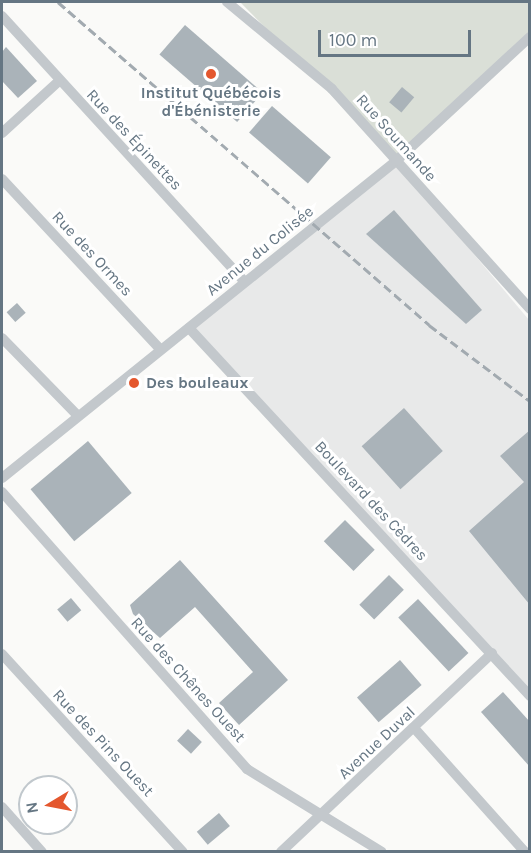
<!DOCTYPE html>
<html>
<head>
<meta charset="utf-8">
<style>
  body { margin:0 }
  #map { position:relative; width:531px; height:853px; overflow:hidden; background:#fafaf8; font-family:Karla,sans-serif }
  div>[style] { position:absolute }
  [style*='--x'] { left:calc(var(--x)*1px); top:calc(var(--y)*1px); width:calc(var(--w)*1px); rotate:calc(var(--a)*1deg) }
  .built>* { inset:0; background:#e8e9e9 }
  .green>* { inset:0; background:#dadfd7 }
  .building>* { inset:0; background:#aab3b9; transform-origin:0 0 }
  .minor>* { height:10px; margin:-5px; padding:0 5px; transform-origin:5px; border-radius:5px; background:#c3c8cc }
  .rail>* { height:3px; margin-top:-1.5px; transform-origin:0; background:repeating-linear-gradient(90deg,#a2aab0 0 9px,transparent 0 13.5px) }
  .dots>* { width:16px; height:16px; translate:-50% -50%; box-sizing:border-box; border:3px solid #fff; border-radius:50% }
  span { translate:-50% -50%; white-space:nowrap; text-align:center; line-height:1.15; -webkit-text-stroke:6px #fff; paint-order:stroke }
  .poi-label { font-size:16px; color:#657683; font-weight:700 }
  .left { translate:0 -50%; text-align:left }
  .street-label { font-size:16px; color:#657683 }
  .frame { position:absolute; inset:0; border:3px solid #657683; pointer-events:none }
  .north { position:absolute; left:18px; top:775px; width:60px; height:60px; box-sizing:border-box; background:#fff; border:2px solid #c1c8cd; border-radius:50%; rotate:260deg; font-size:16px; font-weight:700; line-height:24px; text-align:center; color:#657683 }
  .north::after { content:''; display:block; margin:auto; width:21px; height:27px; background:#e4572e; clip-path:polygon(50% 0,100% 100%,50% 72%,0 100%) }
  .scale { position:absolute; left:318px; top:30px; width:153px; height:27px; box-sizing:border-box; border:3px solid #657683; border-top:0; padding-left:8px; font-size:18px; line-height:21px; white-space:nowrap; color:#657683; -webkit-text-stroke:4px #fff; paint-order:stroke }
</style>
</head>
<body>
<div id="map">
  <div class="built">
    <div style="clip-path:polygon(396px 161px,529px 320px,529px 694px,189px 328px)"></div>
  </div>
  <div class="green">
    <div style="clip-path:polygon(240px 2px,529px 2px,529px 41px,396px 161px)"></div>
  </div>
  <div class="building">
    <div style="left:185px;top:25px;width:103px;height:39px;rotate:41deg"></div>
    <div style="clip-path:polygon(6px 47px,37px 81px,18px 98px,2px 81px,2px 52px)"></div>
    <div style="left:402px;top:87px;width:16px;height:20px;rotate:40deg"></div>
    <div style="left:272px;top:106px;width:78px;height:35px;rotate:41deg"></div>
    <div style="clip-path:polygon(394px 210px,482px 310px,466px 324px,366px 234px)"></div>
    <div style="left:17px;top:303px;width:13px;height:14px;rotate:48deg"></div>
    <div style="left:404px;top:408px;width:58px;height:57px;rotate:48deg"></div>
    <div style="clip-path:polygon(530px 430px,530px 605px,469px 531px,524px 482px,500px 456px)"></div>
    <div style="left:88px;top:441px;width:68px;height:75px;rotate:50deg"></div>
    <div style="left:345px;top:520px;width:42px;height:30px;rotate:45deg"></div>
    <div style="clip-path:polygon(180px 560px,288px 680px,239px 725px,219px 703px,253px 672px,195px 607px,160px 638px,133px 614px,130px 605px)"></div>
    <div style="left:389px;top:575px;width:21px;height:42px;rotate:45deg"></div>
    <div style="left:71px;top:598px;width:16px;height:18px;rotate:50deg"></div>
    <div style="left:418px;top:599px;width:74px;height:27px;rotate:47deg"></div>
    <div style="left:400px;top:660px;width:33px;height:57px;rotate:49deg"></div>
    <div style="clip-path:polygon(503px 692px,530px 722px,530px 767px,481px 712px)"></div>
    <div style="left:188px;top:729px;width:19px;height:16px;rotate:43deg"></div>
    <div style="left:219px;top:813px;width:17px;height:29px;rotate:50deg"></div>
  </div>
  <div class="minor">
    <div style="--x:227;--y:2;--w:136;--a:39.6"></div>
    <div style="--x:332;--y:89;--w:296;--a:48"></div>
    <div style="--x:2;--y:16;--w:360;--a:47.6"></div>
    <div style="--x:2;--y:133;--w:77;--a:-42.4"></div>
    <div style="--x:2;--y:179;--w:233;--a:47.1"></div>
    <div style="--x:189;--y:328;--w:502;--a:47.18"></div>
    <div style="--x:2;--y:338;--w:109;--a:45.7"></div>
    <div style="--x:2;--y:478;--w:506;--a:-38.82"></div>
    <div style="--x:396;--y:161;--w:183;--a:-42.8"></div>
    <div style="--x:2;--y:492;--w:370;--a:48.5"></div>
    <div style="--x:247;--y:769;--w:158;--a:31.6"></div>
    <div style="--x:2;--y:654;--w:268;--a:47.6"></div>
    <div style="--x:415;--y:729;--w:165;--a:48.2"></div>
    <div style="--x:2;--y:807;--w:60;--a:48.4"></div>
    <div style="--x:281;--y:852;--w:290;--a:-43.3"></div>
  </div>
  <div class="rail">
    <div style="--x:58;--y:2;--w:492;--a:41"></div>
    <div style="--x:429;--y:325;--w:126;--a:37"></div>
  </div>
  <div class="dots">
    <div style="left:211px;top:74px;background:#e4572e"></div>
    <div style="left:134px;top:383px;background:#e4572e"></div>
  </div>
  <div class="poi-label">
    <span style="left:211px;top:102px">Institut Québécois<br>d'Ébénisterie</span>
    <span class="left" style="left:146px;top:383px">Des bouleaux</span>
  </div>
  <div class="street-label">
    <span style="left:396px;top:138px;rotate:48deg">Rue Soumande</span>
    <span style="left:134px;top:140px;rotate:47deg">Rue des Épinettes</span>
    <span style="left:260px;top:251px;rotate:-39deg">Avenue du Colisée</span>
    <span style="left:92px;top:254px;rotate:47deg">Rue des Ormes</span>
    <span style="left:371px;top:501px;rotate:47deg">Boulevard des Cèdres</span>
    <span style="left:188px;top:680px;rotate:48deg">Rue des Chênes Ouest</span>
    <span style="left:103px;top:743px;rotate:47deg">Rue des Pins Ouest</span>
    <span style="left:377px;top:743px;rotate:-43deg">Avenue Duval</span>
  </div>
  <div class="frame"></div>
  <div class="north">N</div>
  <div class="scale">100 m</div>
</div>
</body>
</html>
